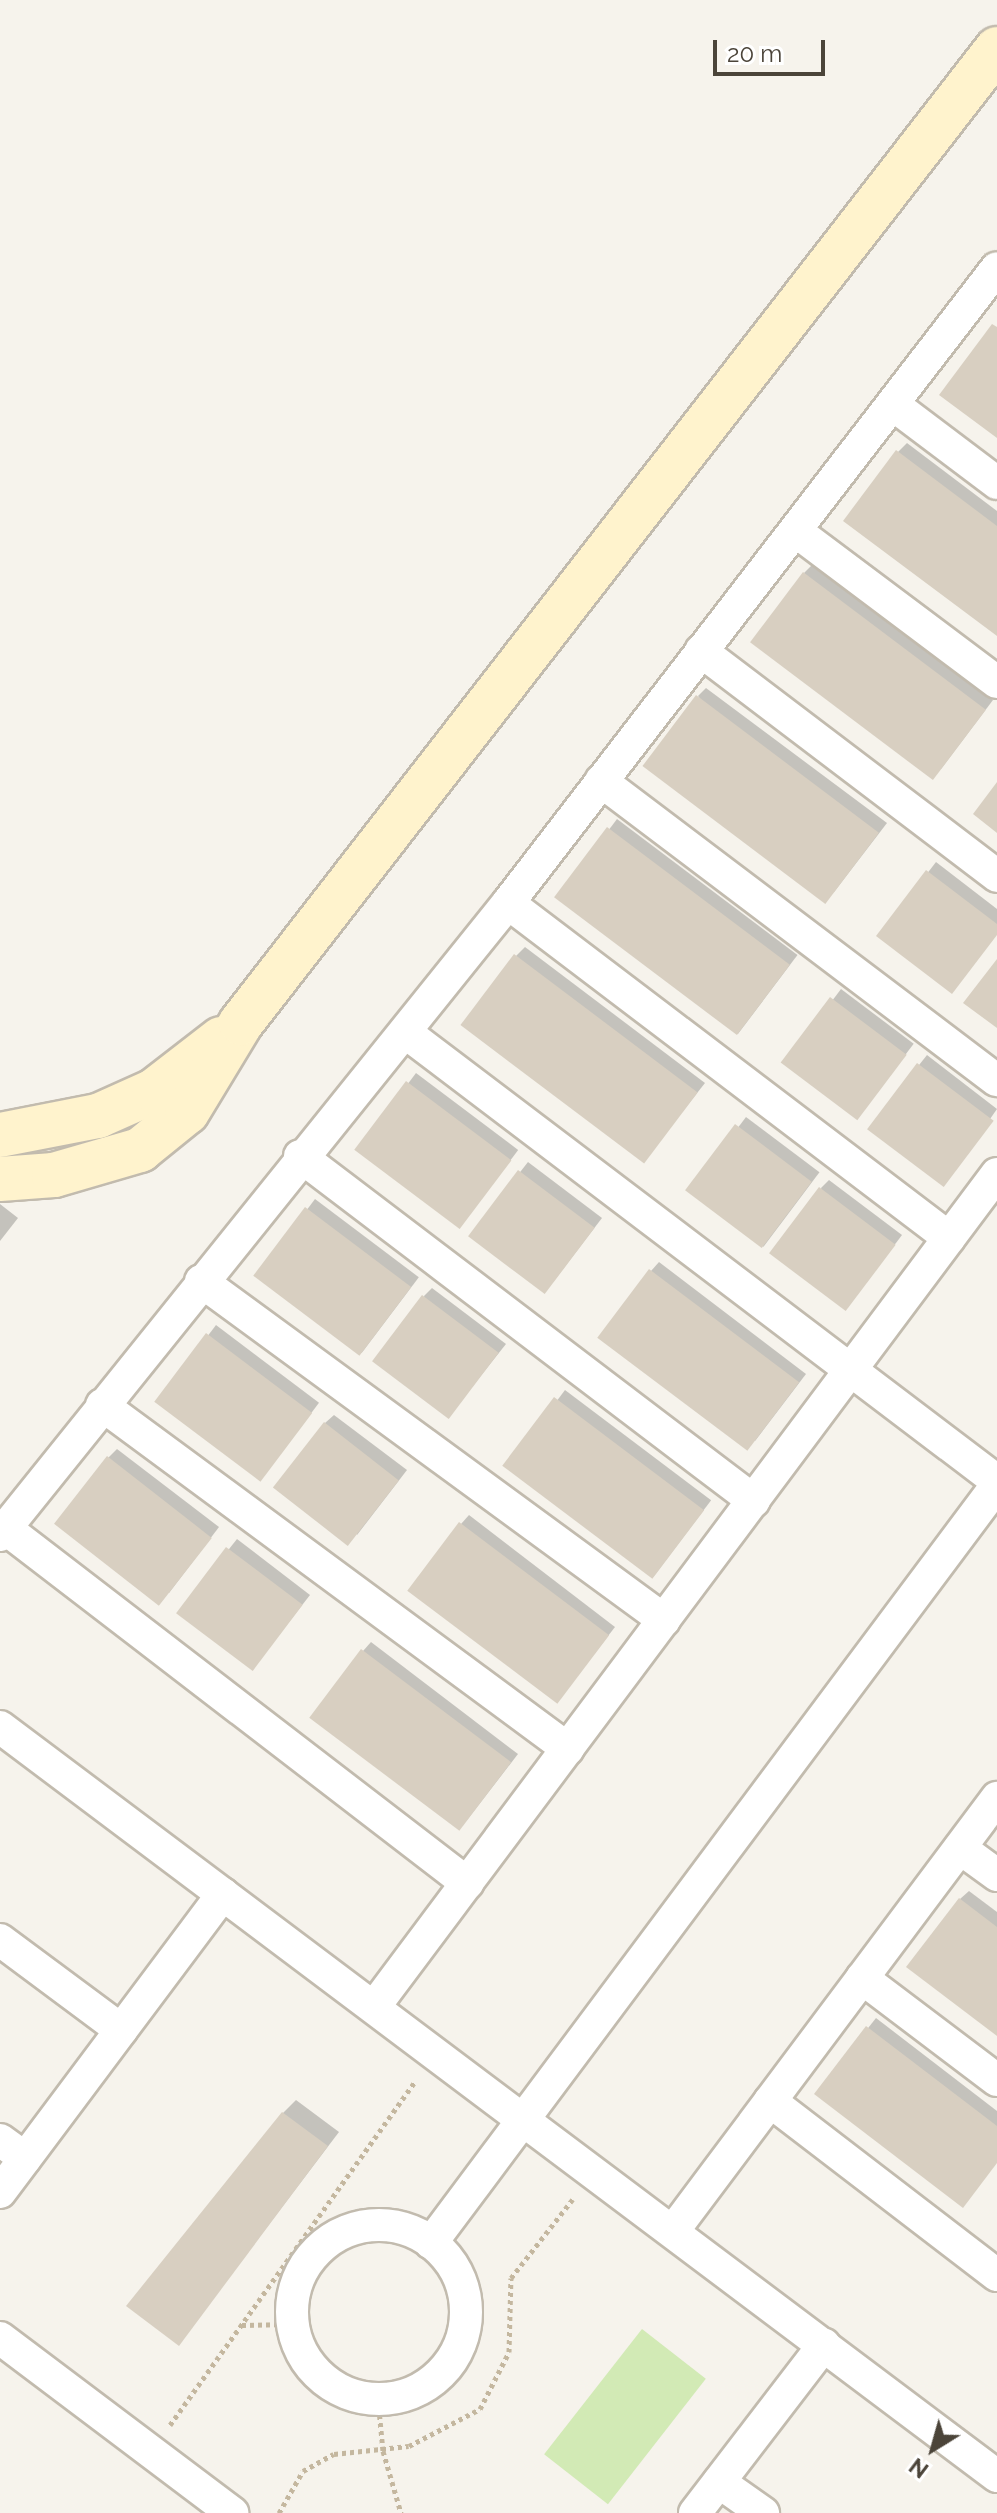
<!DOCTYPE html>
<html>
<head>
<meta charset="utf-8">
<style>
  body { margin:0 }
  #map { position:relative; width:997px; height:2513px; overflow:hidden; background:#f6f3ec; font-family:Raleway,sans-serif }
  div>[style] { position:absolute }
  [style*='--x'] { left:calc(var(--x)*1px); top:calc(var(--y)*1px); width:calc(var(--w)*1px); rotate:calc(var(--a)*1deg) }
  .green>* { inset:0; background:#d2eab5; transform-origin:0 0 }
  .shadow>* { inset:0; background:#0003; transform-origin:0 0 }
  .building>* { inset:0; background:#d8cfc1; transform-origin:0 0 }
  .path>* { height:5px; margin-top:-2.5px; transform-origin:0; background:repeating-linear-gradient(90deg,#c4b79f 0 4px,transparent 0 8px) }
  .roads { filter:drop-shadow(2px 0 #c2bbae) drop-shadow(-2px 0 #c2bbae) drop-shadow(0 2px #c2bbae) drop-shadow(0 -2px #c2bbae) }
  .street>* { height:32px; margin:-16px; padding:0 16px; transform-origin:16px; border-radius:16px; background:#fff }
  .street>.ring { margin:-16px; padding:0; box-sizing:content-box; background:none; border:32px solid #fff; border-radius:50% }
  .secondary>* { height:44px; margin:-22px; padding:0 22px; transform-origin:22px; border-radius:22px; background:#fff3cd }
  span { translate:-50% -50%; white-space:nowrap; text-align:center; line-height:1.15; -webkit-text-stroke:6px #fff; paint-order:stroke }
  .north { position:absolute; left:893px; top:2409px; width:80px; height:80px; -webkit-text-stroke:6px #fff; paint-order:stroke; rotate:217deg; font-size:22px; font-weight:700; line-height:32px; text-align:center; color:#4b4439 }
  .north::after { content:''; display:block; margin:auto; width:28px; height:36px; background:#4b4439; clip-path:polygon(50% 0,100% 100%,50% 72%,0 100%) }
  .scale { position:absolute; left:713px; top:40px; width:112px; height:36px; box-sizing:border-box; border:4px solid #4b4439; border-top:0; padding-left:10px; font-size:24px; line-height:28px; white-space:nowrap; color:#4b4439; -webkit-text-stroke:6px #fff; paint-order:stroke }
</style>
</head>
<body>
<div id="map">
  <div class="green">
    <div style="left:642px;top:2329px;width:81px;height:159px;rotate:38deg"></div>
  </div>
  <div class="shadow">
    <div style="clip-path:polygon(907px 443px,997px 511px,997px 634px,898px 452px)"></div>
    <div style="clip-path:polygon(813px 564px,993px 700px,941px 769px,804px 573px)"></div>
    <div style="clip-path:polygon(706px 688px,887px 823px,834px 892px,698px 696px)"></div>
    <div style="left:617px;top:819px;width:226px;height:99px;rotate:37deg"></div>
    <div style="clip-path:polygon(936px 862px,997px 909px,997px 935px,879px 936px)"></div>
    <div style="clip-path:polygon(525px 947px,705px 1083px,649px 1154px,516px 956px)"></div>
    <div style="left:841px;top:989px;width:91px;height:93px;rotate:37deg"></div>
    <div style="clip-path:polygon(927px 1055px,997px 1109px,951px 1175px,869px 1128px)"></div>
    <div style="left:416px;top:1073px;width:128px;height:96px;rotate:37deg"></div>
    <div style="left:746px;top:1117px;width:92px;height:93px;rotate:37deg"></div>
    <div style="clip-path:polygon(528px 1162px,602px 1218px,553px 1282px,471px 1235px)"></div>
    <div style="clip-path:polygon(829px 1180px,902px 1235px,853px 1300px,821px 1188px)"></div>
    <div style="left:315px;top:1199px;width:130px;height:95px;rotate:37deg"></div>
    <div style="clip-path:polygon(0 1204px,18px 1218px,0 1241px)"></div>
    <div style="clip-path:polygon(659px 1262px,806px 1374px,755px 1441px,651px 1271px)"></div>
    <div style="clip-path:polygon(432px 1288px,506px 1344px,448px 1417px,424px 1296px)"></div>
    <div style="left:216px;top:1325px;width:129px;height:95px;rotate:37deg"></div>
    <div style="left:565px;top:1390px;width:183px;height:96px;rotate:37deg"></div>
    <div style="clip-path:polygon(334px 1415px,407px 1470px,357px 1535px,325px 1423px)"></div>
    <div style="clip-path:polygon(117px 1449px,219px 1527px,169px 1593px,108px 1458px)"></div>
    <div style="clip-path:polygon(469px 1515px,615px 1627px,564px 1693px,461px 1524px)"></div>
    <div style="clip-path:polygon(237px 1539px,310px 1595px,260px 1659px,179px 1612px)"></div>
    <div style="clip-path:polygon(371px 1642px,518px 1754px,467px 1820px,363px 1651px)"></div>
    <div style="clip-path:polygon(969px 1891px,997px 1912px,997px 2033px,960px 1899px)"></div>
    <div style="clip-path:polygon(876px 2018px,997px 2111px,997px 2163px,817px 2093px)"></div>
    <div style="clip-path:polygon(296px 2100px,339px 2132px,179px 2343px,283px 2113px)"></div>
  </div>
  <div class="building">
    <div style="clip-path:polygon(992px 324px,997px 327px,997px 438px,939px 395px)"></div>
    <div style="clip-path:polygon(896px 450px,997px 526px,997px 636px,843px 521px)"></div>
    <div style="left:803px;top:572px;width:229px;height:88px;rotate:37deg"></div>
    <div style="left:696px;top:695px;width:229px;height:89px;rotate:37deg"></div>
    <div style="clip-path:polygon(997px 782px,997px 833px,973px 814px)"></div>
    <div style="left:607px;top:827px;width:229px;height:88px;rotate:37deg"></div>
    <div style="clip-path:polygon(926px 870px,997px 924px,997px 935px,952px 994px,876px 936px)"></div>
    <div style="left:514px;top:954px;width:230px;height:89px;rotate:37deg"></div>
    <div style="clip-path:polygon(997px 959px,997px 1028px,963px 1003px)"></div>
    <div style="left:830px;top:997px;width:96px;height:82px;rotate:37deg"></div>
    <div style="left:917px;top:1063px;width:96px;height:83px;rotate:37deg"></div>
    <div style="left:406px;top:1081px;width:132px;height:86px;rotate:37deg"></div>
    <div style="left:735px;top:1124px;width:96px;height:83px;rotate:37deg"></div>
    <div style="left:518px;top:1170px;width:96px;height:83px;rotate:37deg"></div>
    <div style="left:819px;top:1187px;width:96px;height:83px;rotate:37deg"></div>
    <div style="left:305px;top:1207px;width:133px;height:86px;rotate:37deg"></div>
    <div style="left:649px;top:1269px;width:188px;height:86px;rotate:37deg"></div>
    <div style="left:422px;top:1295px;width:96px;height:83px;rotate:37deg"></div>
    <div style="left:206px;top:1333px;width:133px;height:86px;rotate:37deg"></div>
    <div style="left:554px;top:1397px;width:188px;height:86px;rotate:37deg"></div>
    <div style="left:324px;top:1422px;width:95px;height:83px;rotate:38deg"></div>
    <div style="left:107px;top:1456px;width:133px;height:86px;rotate:38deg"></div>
    <div style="left:459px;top:1522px;width:188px;height:86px;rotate:37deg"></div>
    <div style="left:226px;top:1547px;width:96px;height:83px;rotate:37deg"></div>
    <div style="left:361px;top:1649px;width:188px;height:86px;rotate:37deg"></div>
    <div style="clip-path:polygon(959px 1898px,997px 1927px,997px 2036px,906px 1967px)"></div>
    <div style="clip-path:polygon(866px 2026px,997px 2126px,997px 2163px,963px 2208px,814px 2094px)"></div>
    <div style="clip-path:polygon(282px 2112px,328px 2146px,179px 2346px,126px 2306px)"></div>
  </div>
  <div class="path">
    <div style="--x:242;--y:2325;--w:50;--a:-1.1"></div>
    <div style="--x:378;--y:2399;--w:52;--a:84.5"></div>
    <div style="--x:383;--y:2451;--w:65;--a:73.8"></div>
    <div style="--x:170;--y:2425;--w:422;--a:-54.5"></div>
    <div style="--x:279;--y:2513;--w:48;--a:-60.3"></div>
    <div style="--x:303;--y:2471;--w:35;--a:-29"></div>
    <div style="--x:334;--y:2454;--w:75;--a:-6.1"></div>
    <div style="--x:409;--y:2446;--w:80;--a:-27.5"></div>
    <div style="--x:480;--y:2409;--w:64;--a:-63"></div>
    <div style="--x:509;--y:2352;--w:74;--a:-88.5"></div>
    <div style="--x:511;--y:2278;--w:100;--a:-51.9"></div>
  </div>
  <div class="roads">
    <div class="street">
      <div style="--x:895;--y:406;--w:128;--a:37"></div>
      <div style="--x:797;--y:532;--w:250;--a:36.9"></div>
      <div style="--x:701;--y:651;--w:372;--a:37.2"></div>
      <div style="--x:601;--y:781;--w:496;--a:37.1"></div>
      <div style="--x:508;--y:903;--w:554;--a:37.22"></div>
      <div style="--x:405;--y:1032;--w:743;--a:37.18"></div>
      <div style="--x:300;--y:1156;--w:570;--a:37.23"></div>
      <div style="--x:201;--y:1281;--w:574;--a:36.21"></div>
      <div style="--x:102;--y:1405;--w:579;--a:36.43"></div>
      <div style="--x:5;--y:1528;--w:583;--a:37.54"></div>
      <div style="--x:0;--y:1535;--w:811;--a:-51.21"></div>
      <div style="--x:508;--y:903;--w:801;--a:-52.4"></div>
      <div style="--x:0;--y:1727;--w:1247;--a:36.92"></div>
      <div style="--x:960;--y:1848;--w:46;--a:36.1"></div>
      <div style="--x:0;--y:1940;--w:151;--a:36.6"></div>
      <div style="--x:862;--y:1978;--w:169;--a:37.1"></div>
      <div style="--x:374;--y:2007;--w:1040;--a:-53.21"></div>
      <div style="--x:770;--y:2101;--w:286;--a:37.5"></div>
      <div style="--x:0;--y:2140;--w:31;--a:36"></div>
      <div style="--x:0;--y:2192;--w:372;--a:-53.2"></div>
      <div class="ring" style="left:292px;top:2225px;width:142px;height:142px"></div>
      <div style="--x:673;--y:2231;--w:541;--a:-53.19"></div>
      <div style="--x:431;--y:2243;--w:946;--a:-53.25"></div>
      <div style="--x:0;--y:2338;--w:291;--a:37"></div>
      <div style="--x:719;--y:2482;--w:54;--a:35.2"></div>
      <div style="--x:695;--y:2513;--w:212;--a:-52.5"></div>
    </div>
    <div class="secondary">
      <div style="--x:0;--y:1135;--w:100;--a:-11"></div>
      <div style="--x:98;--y:1116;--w:61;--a:-24.1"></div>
      <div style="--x:154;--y:1091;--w:85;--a:-37.8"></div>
      <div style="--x:0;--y:1179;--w:54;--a:-4.2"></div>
      <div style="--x:54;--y:1175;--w:90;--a:-16.2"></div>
      <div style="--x:140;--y:1150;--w:60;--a:-39"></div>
      <div style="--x:187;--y:1112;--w:104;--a:-58.8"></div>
      <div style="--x:241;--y:1023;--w:1233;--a:-52.18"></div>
    </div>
  </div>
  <div class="north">N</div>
  <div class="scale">20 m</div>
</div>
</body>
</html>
